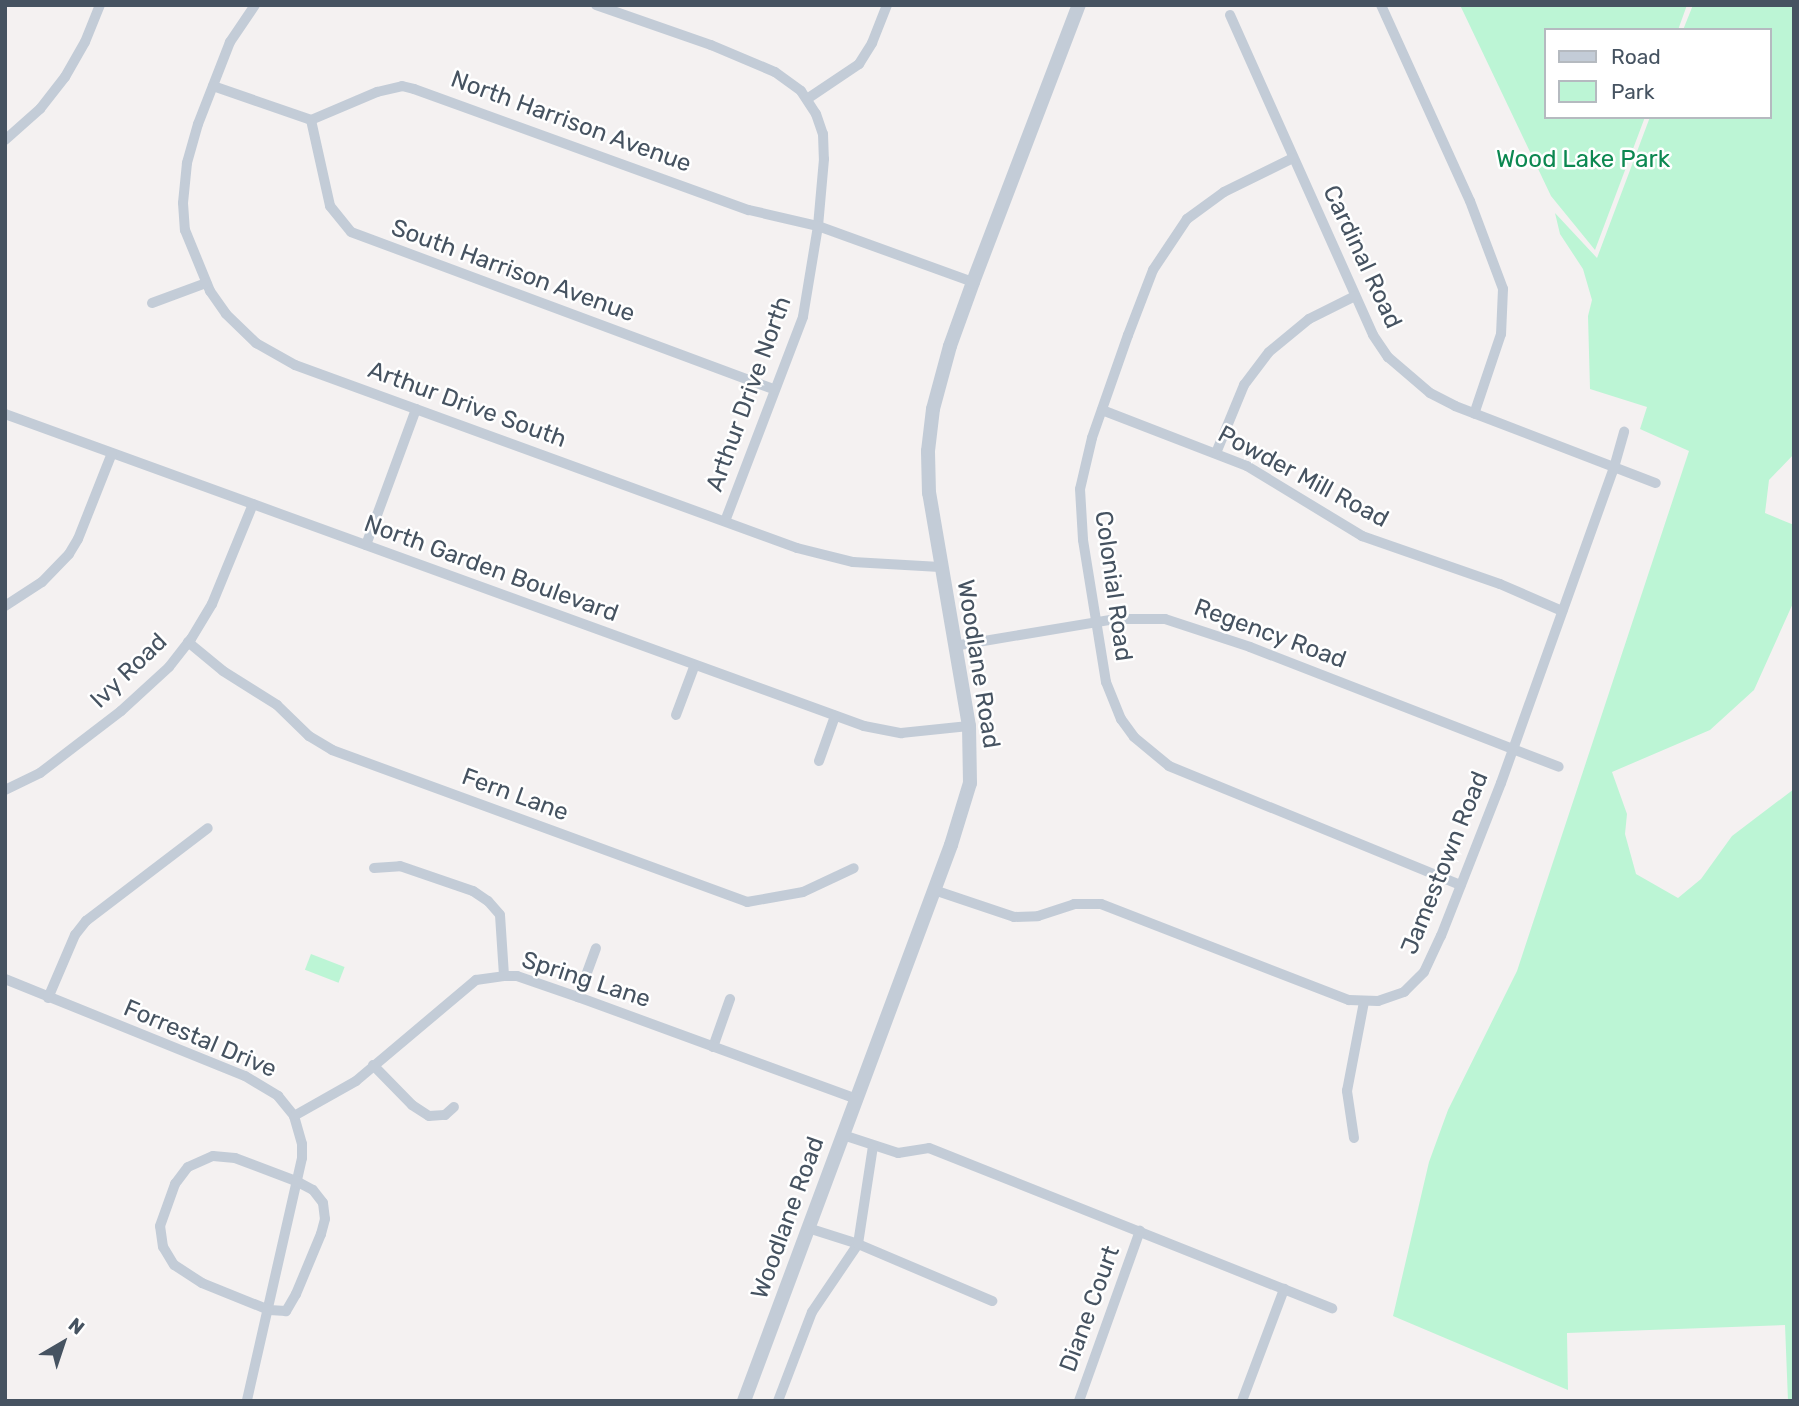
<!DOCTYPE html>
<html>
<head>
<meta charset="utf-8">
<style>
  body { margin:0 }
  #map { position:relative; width:1799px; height:1406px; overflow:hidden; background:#f4f1f1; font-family:Rubik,sans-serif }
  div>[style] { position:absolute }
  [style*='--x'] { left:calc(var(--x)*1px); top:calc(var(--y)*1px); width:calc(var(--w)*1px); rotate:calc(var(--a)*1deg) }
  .green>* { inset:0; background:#bcf5d5; transform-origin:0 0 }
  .minor>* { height:10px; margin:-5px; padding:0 5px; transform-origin:5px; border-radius:5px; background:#c3ccd7 }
  .tertiary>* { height:14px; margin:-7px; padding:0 7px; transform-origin:7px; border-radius:7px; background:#c3ccd7 }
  span { translate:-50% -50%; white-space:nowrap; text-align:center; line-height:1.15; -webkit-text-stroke:5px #fff; paint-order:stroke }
  .street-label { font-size:24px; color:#465361 }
  .park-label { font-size:24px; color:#0c8851 }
  .frame { position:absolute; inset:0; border:7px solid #465361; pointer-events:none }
  .legend { position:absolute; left:1544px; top:28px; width:228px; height:91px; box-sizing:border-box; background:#fff; border:2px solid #b5bac0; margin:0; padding:9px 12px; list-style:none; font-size:21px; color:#465361 }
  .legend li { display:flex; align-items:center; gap:14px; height:35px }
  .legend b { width:35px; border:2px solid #b5bac0 }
  .north { position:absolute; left:28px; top:1308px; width:70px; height:70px; -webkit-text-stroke:5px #fff; paint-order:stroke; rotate:39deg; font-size:19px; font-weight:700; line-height:28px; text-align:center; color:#465361 }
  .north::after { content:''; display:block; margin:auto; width:24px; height:32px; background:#465361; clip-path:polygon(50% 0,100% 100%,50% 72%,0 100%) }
</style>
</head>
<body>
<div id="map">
  <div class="green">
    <div style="clip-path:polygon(1460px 5px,1687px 5px,1678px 30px,1545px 30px,1545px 117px,1645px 117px,1595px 250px,1551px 196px)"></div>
    <div style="clip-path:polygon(1693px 5px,1794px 5px,1794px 454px,1769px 480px,1765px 513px,1794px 525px,1794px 601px,1754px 690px,1710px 730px,1612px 772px,1627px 814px,1625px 834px,1636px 874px,1678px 898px,1701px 879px,1732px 836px,1794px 789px,1794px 1401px,1788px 1401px,1785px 1325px,1567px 1333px,1568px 1390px,1393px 1316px,1429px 1162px,1448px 1110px,1517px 971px,1689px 451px,1640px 429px,1647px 407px,1590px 389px,1588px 316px,1592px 300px,1583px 269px,1560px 234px,1555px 213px,1597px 258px,1650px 117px,1769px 117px,1769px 30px,1683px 30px)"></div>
    <div style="left:311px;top:954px;width:36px;height:17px;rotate:21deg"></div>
  </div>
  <div class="minor">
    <div style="--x:255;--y:5;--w:45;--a:124"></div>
    <div style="--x:230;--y:42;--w:88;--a:111.3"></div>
    <div style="--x:198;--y:124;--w:41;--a:105.8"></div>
    <div style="--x:187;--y:163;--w:40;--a:95.7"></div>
    <div style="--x:183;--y:203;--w:27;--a:86"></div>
    <div style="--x:185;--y:230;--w:66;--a:67.7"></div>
    <div style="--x:210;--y:291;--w:28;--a:55"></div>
    <div style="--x:226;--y:314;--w:42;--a:44"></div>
    <div style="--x:256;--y:343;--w:45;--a:29.4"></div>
    <div style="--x:295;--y:365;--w:534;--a:20.03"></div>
    <div style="--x:797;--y:548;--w:58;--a:14"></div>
    <div style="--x:853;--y:562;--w:87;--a:3.3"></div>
    <div style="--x:596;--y:5;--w:122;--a:19.2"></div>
    <div style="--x:711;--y:45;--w:69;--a:22.9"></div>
    <div style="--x:775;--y:72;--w:32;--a:36"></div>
    <div style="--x:801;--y:91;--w:27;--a:57"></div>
    <div style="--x:816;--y:114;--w:21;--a:71"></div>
    <div style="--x:823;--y:134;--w:25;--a:88"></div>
    <div style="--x:824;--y:159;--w:67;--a:95.1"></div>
    <div style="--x:818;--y:226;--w:92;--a:99.4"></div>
    <div style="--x:803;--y:317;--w:218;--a:110.9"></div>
    <div style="--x:1381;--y:5;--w:215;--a:65.6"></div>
    <div style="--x:1470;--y:201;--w:94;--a:69.4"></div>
    <div style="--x:1503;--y:289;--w:45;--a:92.5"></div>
    <div style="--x:1501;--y:334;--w:84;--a:108.6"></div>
    <div style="--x:1230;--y:15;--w:350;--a:65.9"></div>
    <div style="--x:1373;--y:335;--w:27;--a:56"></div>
    <div style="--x:1388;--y:357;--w:55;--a:40.6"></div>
    <div style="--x:1430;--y:393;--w:28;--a:27"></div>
    <div style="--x:1455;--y:406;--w:215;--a:21"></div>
    <div style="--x:213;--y:86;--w:104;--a:19.1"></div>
    <div style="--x:807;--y:99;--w:63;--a:-33.9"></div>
    <div style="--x:859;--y:64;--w:25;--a:-58"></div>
    <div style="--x:872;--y:43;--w:41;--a:-68.5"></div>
    <div style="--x:311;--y:120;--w:72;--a:-23"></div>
    <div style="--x:377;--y:92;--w:26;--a:-13"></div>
    <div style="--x:402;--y:86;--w:12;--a:14"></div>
    <div style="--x:414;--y:89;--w:356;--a:19.9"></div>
    <div style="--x:749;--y:210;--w:71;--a:13.1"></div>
    <div style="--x:818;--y:226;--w:165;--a:19.9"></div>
    <div style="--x:311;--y:120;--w:88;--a:77.5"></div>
    <div style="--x:330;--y:206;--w:33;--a:51"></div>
    <div style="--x:351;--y:232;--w:452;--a:20.4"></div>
    <div style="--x:5;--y:140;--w:47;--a:-41.5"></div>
    <div style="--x:40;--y:109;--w:41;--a:-52"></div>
    <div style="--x:65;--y:77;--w:40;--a:-60.3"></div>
    <div style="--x:85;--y:42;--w:40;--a:-68"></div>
    <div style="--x:1293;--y:158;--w:77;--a:153.8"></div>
    <div style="--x:1224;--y:192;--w:46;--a:143.9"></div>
    <div style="--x:1187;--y:219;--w:61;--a:123.7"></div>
    <div style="--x:1153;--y:270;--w:70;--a:111"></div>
    <div style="--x:1128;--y:335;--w:109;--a:109.3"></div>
    <div style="--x:1092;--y:438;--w:52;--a:103.2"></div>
    <div style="--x:1080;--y:489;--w:51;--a:86.6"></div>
    <div style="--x:1083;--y:540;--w:144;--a:80.8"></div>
    <div style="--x:1106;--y:682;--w:40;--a:68"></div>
    <div style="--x:1121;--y:719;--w:22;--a:54"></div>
    <div style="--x:1134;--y:737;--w:45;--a:39.6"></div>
    <div style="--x:1169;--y:766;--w:315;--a:22.2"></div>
    <div style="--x:152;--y:303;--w:58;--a:-20.3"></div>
    <div style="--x:1102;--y:410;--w:155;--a:21.1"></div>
    <div style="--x:1247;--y:466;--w:135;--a:31.3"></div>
    <div style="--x:1362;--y:536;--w:146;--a:19.2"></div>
    <div style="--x:1500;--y:584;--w:68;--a:23.5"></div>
    <div style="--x:5;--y:414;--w:914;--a:19.96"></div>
    <div style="--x:864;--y:726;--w:38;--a:11"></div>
    <div style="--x:901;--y:733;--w:68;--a:-5.9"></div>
    <div style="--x:1216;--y:453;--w:74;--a:-67.6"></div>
    <div style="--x:1244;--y:385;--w:41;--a:-52.9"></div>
    <div style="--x:1269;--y:352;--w:52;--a:-39.5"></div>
    <div style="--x:1309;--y:319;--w:51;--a:-26.6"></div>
    <div style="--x:366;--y:545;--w:145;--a:-69.8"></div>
    <div style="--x:5;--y:606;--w:44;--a:-33"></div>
    <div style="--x:42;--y:582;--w:39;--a:-46"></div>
    <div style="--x:69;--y:554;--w:17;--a:-59"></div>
    <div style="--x:78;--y:539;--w:92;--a:-68.4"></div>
    <div style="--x:188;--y:642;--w:45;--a:39.6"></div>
    <div style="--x:223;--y:671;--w:64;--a:32.2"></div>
    <div style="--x:277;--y:705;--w:45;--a:44.1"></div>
    <div style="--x:309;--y:736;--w:27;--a:31"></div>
    <div style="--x:332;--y:750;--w:442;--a:20.1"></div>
    <div style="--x:747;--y:902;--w:57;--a:-10.1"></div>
    <div style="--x:803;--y:892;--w:56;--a:-25.2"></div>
    <div style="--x:954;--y:646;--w:163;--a:-9.5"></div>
    <div style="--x:1115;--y:619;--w:50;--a:0"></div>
    <div style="--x:1165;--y:619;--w:89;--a:18.2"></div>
    <div style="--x:1250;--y:647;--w:331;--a:21.2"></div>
    <div style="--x:676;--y:715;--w:51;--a:-69.4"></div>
    <div style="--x:819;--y:761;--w:48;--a:-70.4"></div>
    <div style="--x:5;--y:790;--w:39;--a:-26"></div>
    <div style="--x:40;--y:773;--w:102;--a:-37.4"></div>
    <div style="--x:121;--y:711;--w:65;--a:-42.5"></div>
    <div style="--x:169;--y:667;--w:36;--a:-52"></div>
    <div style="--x:191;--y:639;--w:41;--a:-59"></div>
    <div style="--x:212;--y:604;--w:108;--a:-67.7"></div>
    <div style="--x:374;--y:868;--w:26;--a:-4"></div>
    <div style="--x:400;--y:866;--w:77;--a:18.9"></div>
    <div style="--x:473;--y:891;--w:18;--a:34"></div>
    <div style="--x:488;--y:901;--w:18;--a:49"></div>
    <div style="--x:500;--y:915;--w:61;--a:86.2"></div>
    <div style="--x:934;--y:890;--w:84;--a:18.6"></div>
    <div style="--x:1014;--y:917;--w:24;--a:-2"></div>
    <div style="--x:1038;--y:916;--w:38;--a:-18"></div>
    <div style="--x:1074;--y:904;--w:27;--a:0"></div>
    <div style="--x:1101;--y:904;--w:266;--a:21.2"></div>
    <div style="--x:1349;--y:1000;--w:29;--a:2"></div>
    <div style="--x:1378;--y:1001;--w:28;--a:-19"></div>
    <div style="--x:1404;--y:992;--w:28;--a:-45"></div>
    <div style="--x:1424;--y:972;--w:40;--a:-65"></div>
    <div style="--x:1441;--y:936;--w:164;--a:-68.6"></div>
    <div style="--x:1501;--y:783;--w:331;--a:-70.3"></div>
    <div style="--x:1613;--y:471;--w:41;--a:-74.2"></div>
    <div style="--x:5;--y:979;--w:259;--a:22"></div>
    <div style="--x:245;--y:1076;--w:39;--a:31"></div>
    <div style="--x:278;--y:1096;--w:26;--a:51"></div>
    <div style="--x:294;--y:1116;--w:29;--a:74"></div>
    <div style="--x:302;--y:1144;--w:14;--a:90"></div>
    <div style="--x:302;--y:1158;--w:249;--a:102.8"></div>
    <div style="--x:578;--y:997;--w:52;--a:-69.8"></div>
    <div style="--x:48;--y:998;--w:69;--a:-66.8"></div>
    <div style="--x:75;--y:935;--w:18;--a:-52"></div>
    <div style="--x:86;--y:921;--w:153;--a:-37.3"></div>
    <div style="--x:713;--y:1047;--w:51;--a:-70.5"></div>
    <div style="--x:373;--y:1065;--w:56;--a:45.7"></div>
    <div style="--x:412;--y:1105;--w:20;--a:33"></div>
    <div style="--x:429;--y:1116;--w:16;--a:-4"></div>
    <div style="--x:445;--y:1115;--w:12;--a:-42"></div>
    <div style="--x:294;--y:1116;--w:71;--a:-29.4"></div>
    <div style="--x:356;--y:1081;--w:157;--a:-40.1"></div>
    <div style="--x:476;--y:980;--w:28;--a:-8"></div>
    <div style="--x:504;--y:976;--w:13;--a:0"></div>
    <div style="--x:517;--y:976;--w:65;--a:19"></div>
    <div style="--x:578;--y:997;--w:296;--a:20.1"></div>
    <div style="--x:843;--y:1135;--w:58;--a:18.1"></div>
    <div style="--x:898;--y:1153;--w:31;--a:-9"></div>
    <div style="--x:929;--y:1148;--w:434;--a:21.7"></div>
    <div style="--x:1354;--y:1138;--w:48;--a:-98.5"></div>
    <div style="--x:1347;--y:1091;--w:91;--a:-79.2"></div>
    <div style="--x:213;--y:1156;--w:22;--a:5"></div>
    <div style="--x:235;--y:1158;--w:65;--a:20.7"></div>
    <div style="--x:296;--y:1181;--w:19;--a:28"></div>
    <div style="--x:313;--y:1190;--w:16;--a:52"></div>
    <div style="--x:323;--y:1203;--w:16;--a:83"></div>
    <div style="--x:325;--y:1219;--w:16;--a:105"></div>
    <div style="--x:321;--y:1234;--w:65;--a:112.6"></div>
    <div style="--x:296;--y:1294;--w:20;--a:120"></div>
    <div style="--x:286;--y:1311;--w:17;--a:-177"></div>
    <div style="--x:269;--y:1310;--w:72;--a:-158.1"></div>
    <div style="--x:202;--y:1283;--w:33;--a:-147"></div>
    <div style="--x:174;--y:1265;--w:21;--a:-121"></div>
    <div style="--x:163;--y:1247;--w:21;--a:-98"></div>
    <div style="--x:160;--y:1226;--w:45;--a:-70.3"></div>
    <div style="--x:175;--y:1184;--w:21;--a:-53"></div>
    <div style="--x:188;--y:1167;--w:27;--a:-24"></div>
    <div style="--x:808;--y:1228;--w:52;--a:17.7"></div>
    <div style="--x:858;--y:1244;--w:146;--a:23"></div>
    <div style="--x:778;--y:1401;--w:95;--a:-69.1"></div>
    <div style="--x:812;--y:1312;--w:82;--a:-55.9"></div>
    <div style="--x:858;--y:1244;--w:99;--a:-81.3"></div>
    <div style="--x:1079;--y:1401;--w:181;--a:-70.3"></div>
    <div style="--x:1242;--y:1401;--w:120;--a:-69.4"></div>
  </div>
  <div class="tertiary">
    <div style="--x:744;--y:1401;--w:593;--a:-69.58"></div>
    <div style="--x:951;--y:845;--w:65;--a:-73"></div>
    <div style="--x:970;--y:783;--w:57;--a:-91"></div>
    <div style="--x:969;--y:726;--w:236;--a:-99.7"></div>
    <div style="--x:929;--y:493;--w:42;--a:-91.4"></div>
    <div style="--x:928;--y:451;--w:42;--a:-83.2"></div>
    <div style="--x:933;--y:409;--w:65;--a:-74.9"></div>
    <div style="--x:950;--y:346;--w:68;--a:-70.2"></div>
    <div style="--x:973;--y:282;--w:297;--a:-69.1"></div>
  </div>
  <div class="street-label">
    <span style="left:571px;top:122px;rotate:20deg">North Harrison Avenue</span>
    <span style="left:1362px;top:257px;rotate:65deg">Cardinal Road</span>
    <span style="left:513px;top:271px;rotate:20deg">South Harrison Avenue</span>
    <span style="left:749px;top:394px;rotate:-70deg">Arthur Drive North</span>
    <span style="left:467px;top:405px;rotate:20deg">Arthur Drive South</span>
    <span style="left:1303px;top:477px;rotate:28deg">Powder Mill Road</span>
    <span style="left:491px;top:569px;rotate:20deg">North Garden Boulevard</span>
    <span style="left:1113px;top:586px;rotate:82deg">Colonial Road</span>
    <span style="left:1270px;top:634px;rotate:20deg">Regency Road</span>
    <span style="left:978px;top:664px;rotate:81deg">Woodlane Road</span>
    <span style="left:129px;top:671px;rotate:-44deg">Ivy Road</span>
    <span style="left:515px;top:795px;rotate:20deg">Fern Lane</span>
    <span style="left:1445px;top:863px;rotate:-68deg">Jamestown Road</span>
    <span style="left:586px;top:980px;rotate:18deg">Spring Lane</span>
    <span style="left:200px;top:1039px;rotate:23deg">Forrestal Drive</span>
    <span style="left:788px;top:1218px;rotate:-70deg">Woodlane Road</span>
    <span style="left:1090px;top:1309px;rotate:-70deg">Diane Court</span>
  </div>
  <div class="park-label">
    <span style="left:1583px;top:160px">Wood Lake Park</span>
  </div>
  <div class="frame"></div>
  <ul class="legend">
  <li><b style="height:9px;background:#c3ccd7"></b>Road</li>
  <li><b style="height:19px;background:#bcf5d5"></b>Park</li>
  </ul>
  <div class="north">N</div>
</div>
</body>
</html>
